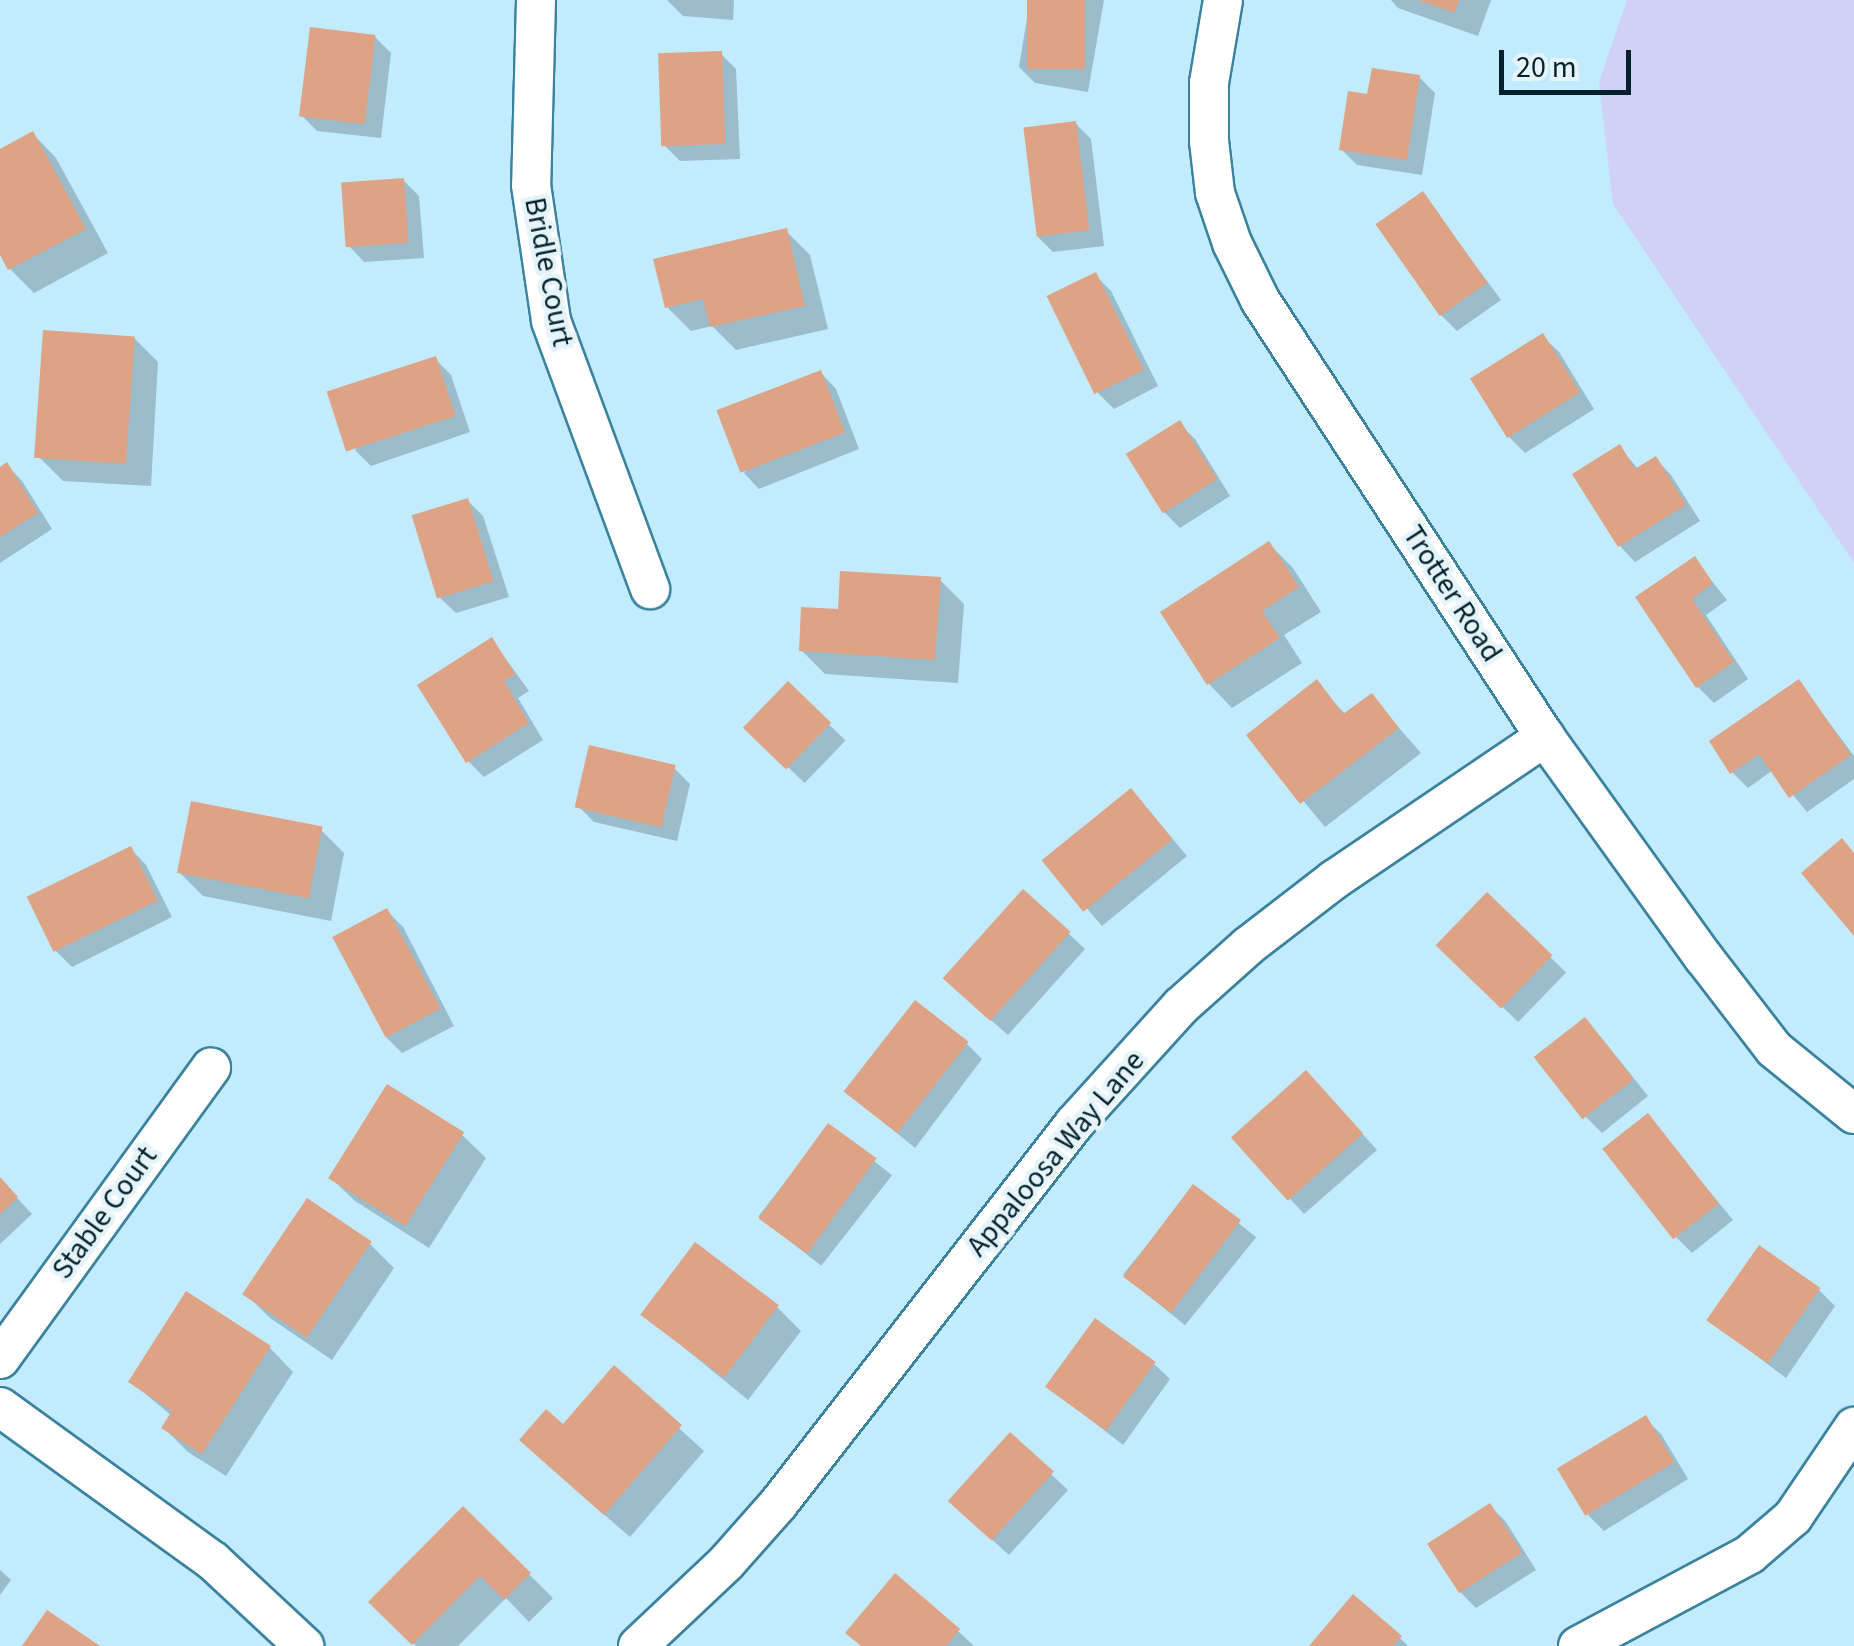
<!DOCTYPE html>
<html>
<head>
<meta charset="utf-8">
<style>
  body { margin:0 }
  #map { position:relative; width:1854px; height:1646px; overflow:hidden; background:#c2ebfd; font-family:"Source Sans 3",sans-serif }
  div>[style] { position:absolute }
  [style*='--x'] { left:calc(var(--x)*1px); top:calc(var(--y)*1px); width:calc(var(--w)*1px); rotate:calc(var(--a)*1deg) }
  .green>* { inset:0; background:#d1d1f7 }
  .shadow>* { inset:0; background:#0003; transform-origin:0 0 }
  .building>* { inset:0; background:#dea285; transform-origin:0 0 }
  .roads { filter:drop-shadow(2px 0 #3b829e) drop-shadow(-2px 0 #3b829e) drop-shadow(0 2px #3b829e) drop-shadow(0 -2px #3b829e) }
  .street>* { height:38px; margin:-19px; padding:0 19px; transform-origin:19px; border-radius:19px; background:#fff }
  span { translate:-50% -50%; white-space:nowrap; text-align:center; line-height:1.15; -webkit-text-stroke:9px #e6f4fa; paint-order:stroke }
  .street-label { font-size:30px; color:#02212c }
  .scale { position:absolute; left:1499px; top:50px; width:132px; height:45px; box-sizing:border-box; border:5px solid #02212c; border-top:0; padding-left:12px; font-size:30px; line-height:35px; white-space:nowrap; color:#02212c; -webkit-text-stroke:8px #e6f4fa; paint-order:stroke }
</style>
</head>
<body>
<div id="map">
  <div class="green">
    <div style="clip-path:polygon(1627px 0,1854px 0,1854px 563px,1613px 204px,1599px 82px)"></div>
  </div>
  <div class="shadow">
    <div style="clip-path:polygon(667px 0,734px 0,733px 20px,683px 16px)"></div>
    <div style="clip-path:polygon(1030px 0,1104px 0,1088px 92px,1035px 83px,1019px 67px)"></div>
    <div style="clip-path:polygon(1391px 0,1491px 0,1478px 36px,1398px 8px)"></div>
    <div style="clip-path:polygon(375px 37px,391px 53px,381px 138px,317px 131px,301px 115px)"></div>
    <div style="clip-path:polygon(721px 54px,736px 69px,740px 159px,680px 161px,664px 145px)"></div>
    <div style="clip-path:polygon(1419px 77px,1435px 93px,1422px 175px,1357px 165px,1341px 149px,1369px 97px)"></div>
    <div style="clip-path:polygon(1075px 123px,1091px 139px,1104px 246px,1053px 252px,1037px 236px)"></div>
    <div style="clip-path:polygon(33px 134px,56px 158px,108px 253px,34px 293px,10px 269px,0 249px,0 152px)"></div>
    <div style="clip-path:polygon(403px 180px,419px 196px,424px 258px,364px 262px,349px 246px)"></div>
    <div style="clip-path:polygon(1423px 194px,1501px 300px,1457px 331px,1441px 315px)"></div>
    <div style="clip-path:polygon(786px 231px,810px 255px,828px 329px,736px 350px,712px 326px,691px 331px,667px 307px)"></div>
    <div style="clip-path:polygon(1095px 275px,1111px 291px,1158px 386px,1114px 409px,1098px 393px)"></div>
    <div style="clip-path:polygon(1543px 337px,1559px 352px,1594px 409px,1525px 453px,1509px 437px)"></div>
    <div style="clip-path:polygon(134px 338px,158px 362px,151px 486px,63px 481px,39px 457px)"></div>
    <div style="clip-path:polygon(435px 359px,451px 375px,470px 432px,371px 466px,355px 450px)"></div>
    <div style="clip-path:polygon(821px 373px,836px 389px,859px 449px,759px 489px,744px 473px)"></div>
    <div style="clip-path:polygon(1179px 424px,1195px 439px,1230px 496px,1180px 528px,1164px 512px)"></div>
    <div style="clip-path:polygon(1619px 447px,1639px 470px,1656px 459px,1671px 475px,1700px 521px,1635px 562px,1620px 546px)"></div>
    <div style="clip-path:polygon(7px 465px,22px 481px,52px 529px,0 563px,0 470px)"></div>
    <div style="clip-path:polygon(467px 500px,483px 516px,509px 597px,456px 613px,440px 598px)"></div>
    <div style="clip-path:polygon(1269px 544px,1293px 568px,1321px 612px,1284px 635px,1302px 663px,1232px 708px,1209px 684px)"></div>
    <div style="clip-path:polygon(1694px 559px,1727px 600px,1706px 615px,1748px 679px,1714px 703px,1698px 687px,1638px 598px)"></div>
    <div style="clip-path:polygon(940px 580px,964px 604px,958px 683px,825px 674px,801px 650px,840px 612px)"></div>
    <div style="clip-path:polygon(492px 640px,529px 691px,518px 698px,543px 740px,484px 777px,468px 761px)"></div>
    <div style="clip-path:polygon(1799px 682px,1854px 756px,1854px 779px,1807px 812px,1773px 770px,1748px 788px,1732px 772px)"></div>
    <div style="clip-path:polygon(1316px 683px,1346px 715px,1371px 696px,1421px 753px,1325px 827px,1249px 735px)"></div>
    <div style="left:788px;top:685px;width:80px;height:59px;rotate:44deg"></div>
    <div style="clip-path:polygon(674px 768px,690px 784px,677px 841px,594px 822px,578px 806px)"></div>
    <div style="clip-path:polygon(1146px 807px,1187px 856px,1102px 926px,1047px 862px)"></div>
    <div style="clip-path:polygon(320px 829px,344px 853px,331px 921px,203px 896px,179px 872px)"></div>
    <div style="clip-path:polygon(131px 849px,146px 865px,172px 917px,72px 967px,56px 951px,31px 898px)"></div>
    <div style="left:1487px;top:896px;width:110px;height:69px;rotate:44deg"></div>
    <div style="clip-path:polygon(387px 911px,403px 927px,454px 1026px,402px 1053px,386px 1037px,335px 938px)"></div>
    <div style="clip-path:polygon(1069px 934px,1085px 949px,1008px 1035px,961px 994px)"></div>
    <div style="clip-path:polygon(1600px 1036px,1648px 1096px,1602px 1133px,1586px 1117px)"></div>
    <div style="clip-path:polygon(967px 1044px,982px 1059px,915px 1148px,848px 1093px)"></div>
    <div style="clip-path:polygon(1322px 1089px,1377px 1150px,1304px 1214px,1234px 1137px)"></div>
    <div style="clip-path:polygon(1648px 1117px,1733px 1220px,1692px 1253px,1676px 1237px)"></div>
    <div style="left:829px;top:1126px;width:80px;height:115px;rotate:38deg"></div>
    <div style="clip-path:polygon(462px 1135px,486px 1158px,429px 1248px,355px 1201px,331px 1178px)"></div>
    <div style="clip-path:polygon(0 1180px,32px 1214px,0 1244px)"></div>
    <div style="left:1194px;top:1187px;width:80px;height:113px;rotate:39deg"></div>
    <div style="clip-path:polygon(370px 1244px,394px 1268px,332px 1360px,270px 1318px,246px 1294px)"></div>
    <div style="clip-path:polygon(1819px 1290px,1835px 1306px,1786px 1378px,1711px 1321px)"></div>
    <div style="clip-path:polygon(777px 1307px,801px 1331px,748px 1400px,643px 1314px)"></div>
    <div style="clip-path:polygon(270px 1348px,293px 1372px,226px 1476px,188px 1452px,164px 1428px,172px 1416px,131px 1382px)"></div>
    <div style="clip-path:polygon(1154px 1364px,1170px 1379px,1123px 1445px,1049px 1387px)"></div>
    <div style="clip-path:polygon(614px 1369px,704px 1451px,630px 1537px,546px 1464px,563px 1427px)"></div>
    <div style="clip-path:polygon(1645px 1419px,1661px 1434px,1688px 1479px,1604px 1531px,1588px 1515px)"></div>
    <div style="clip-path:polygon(1010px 1436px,1068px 1490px,1009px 1555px,967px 1517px)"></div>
    <div style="clip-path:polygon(1490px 1506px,1506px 1522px,1536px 1570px,1476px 1608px,1460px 1592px,1430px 1544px)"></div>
    <div style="clip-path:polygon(463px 1509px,553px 1598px,529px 1622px,506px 1598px,458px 1646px,416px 1646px,372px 1602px)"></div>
    <div style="clip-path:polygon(0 1570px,11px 1580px,0 1595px)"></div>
    <div style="clip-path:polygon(958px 1631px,974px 1646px,862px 1646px)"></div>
    <div style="clip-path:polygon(1400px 1638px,1408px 1646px,1312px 1646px)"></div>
  </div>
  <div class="building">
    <div style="left:1027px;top:0;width:58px;height:69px"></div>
    <div style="clip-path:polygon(1418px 0,1459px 0,1455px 13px)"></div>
    <div style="left:310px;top:27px;width:66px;height:90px;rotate:7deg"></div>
    <div style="left:722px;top:51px;width:93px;height:64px;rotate:88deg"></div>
    <div style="clip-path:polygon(1372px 68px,1420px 75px,1407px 160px,1339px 150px,1348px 91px,1367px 94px)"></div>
    <div style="left:1076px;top:121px;width:110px;height:53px;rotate:83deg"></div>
    <div style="clip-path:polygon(33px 131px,86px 229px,8px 270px,0 255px,0 149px)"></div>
    <div style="left:404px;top:178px;width:65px;height:63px;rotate:86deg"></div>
    <div style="left:1423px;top:191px;width:112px;height:58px;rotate:55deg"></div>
    <div style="clip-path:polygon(787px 228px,805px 306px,710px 327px,703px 299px,665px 308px,653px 259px)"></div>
    <div style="left:1096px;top:272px;width:109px;height:55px;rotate:64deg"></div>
    <div style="left:43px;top:330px;width:92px;height:128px;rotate:4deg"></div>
    <div style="left:1543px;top:333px;width:70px;height:86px;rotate:58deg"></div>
    <div style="left:436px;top:356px;width:63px;height:115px;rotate:72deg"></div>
    <div style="left:821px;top:370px;width:67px;height:112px;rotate:69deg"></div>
    <div style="left:1180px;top:420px;width:70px;height:64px;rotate:58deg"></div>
    <div style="clip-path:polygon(1620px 444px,1635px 469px,1656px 456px,1686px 505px,1618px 547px,1572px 474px)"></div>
    <div style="clip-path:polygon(7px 462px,38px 513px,0 537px,0 467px)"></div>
    <div style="left:468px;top:498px;width:87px;height:59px;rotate:73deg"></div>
    <div style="clip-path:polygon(1269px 541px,1299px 587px,1262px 611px,1280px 638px,1207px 685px,1160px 612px)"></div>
    <div style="clip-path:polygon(1695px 556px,1713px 583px,1692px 599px,1734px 662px,1696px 688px,1635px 597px)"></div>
    <div style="clip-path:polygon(840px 571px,941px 577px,935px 660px,799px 651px,801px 607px,838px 609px)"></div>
    <div style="clip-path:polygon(492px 637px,515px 674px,504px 681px,529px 723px,466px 763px,417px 685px)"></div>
    <div style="clip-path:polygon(1317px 679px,1343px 714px,1372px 693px,1399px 728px,1300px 804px,1246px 735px)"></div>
    <div style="clip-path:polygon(1799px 679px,1851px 755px,1789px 798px,1759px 754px,1730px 774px,1709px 741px)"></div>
    <div style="left:788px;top:681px;width:60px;height:65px;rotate:44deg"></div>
    <div style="left:589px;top:745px;width:89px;height:64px;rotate:13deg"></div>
    <div style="left:1131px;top:788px;width:66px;height:115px;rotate:51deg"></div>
    <div style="left:191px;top:801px;width:134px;height:73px;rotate:11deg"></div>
    <div style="clip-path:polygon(1842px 838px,1854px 853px,1854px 936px,1801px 873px)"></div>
    <div style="left:131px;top:846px;width:61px;height:116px;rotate:64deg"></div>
    <div style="left:1023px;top:889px;width:64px;height:120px;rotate:42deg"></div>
    <div style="left:1487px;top:892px;width:91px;height:74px;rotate:44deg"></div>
    <div style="left:387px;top:908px;width:114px;height:62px;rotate:62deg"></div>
    <div style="left:915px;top:1000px;width:68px;height:116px;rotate:38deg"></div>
    <div style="left:1585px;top:1017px;width:79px;height:65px;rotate:52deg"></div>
    <div style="left:1306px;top:1070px;width:85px;height:101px;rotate:48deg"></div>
    <div style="left:387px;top:1084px;width:91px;height:111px;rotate:32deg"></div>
    <div style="left:1648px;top:1113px;width:115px;height:58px;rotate:52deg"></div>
    <div style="left:828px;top:1123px;width:60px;height:118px;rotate:36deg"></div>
    <div style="clip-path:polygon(0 1177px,18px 1197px,0 1214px)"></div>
    <div style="left:1193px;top:1184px;width:60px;height:116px;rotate:37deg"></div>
    <div style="left:307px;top:1198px;width:78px;height:116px;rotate:34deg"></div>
    <div style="left:695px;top:1242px;width:105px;height:91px;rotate:37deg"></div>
    <div style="left:1759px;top:1245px;width:75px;height:92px;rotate:35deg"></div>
    <div style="clip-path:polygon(186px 1291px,271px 1346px,202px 1454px,161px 1428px,172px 1411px,128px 1382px)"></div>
    <div style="left:1095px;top:1318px;width:75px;height:85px;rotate:36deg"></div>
    <div style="clip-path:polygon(614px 1365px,682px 1425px,604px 1515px,519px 1440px,546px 1409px,563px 1424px)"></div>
    <div style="left:1646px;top:1415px;width:55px;height:104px;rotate:59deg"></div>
    <div style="left:1010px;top:1432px;width:59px;height:93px;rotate:42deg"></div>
    <div style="left:1490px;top:1503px;width:59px;height:75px;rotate:57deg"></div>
    <div style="clip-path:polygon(463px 1506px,531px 1573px,504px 1600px,480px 1576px,412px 1645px,368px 1602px)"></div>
    <div style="clip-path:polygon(895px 1573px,960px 1629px,946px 1646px,861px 1646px,845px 1633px)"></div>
    <div style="clip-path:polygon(1353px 1594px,1402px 1636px,1393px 1646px,1309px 1646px)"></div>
    <div style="clip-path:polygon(47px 1610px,100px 1646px,22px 1646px)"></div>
  </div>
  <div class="roads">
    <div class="street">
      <div style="--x:536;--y:0;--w:185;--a:91.5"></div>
      <div style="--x:531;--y:185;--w:137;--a:81.6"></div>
      <div style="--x:551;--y:321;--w:286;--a:69.7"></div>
      <div style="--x:1223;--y:0;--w:84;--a:99.6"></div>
      <div style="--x:1209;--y:83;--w:58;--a:90"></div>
      <div style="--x:1209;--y:141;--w:52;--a:83.4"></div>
      <div style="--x:1215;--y:193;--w:53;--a:71.2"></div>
      <div style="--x:1232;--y:243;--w:64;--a:63.8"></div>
      <div style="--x:1260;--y:300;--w:522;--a:56.89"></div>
      <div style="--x:1545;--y:737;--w:272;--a:54.3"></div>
      <div style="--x:1704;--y:958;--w:115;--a:52.4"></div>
      <div style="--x:1774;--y:1049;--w:103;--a:39.1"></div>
      <div style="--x:0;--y:1359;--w:360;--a:-54.1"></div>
      <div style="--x:0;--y:1407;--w:263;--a:35.9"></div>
      <div style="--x:213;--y:1561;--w:125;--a:43"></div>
      <div style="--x:638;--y:1646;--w:121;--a:-43.3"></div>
      <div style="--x:726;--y:1563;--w:80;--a:-48.5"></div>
      <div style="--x:779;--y:1503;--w:480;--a:-52.1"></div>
      <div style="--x:1074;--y:1124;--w:159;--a:-47.8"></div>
      <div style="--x:1181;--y:1006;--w:90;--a:-41.8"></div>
      <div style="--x:1248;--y:946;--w:110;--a:-37.6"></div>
      <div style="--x:1335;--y:879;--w:254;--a:-34.1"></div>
      <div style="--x:1578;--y:1646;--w:195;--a:-28.1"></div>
      <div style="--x:1750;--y:1554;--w:57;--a:-40.7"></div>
      <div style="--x:1793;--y:1517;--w:109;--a:-55.9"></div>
    </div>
  </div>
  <div class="street-label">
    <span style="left:548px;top:272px;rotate:79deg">Bridle Court</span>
    <span style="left:1452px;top:594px;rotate:57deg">Trotter Road</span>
    <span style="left:1056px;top:1154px;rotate:-50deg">Appaloosa Way Lane</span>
    <span style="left:105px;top:1213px;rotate:-54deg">Stable Court</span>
  </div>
  <div class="scale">20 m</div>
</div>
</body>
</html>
